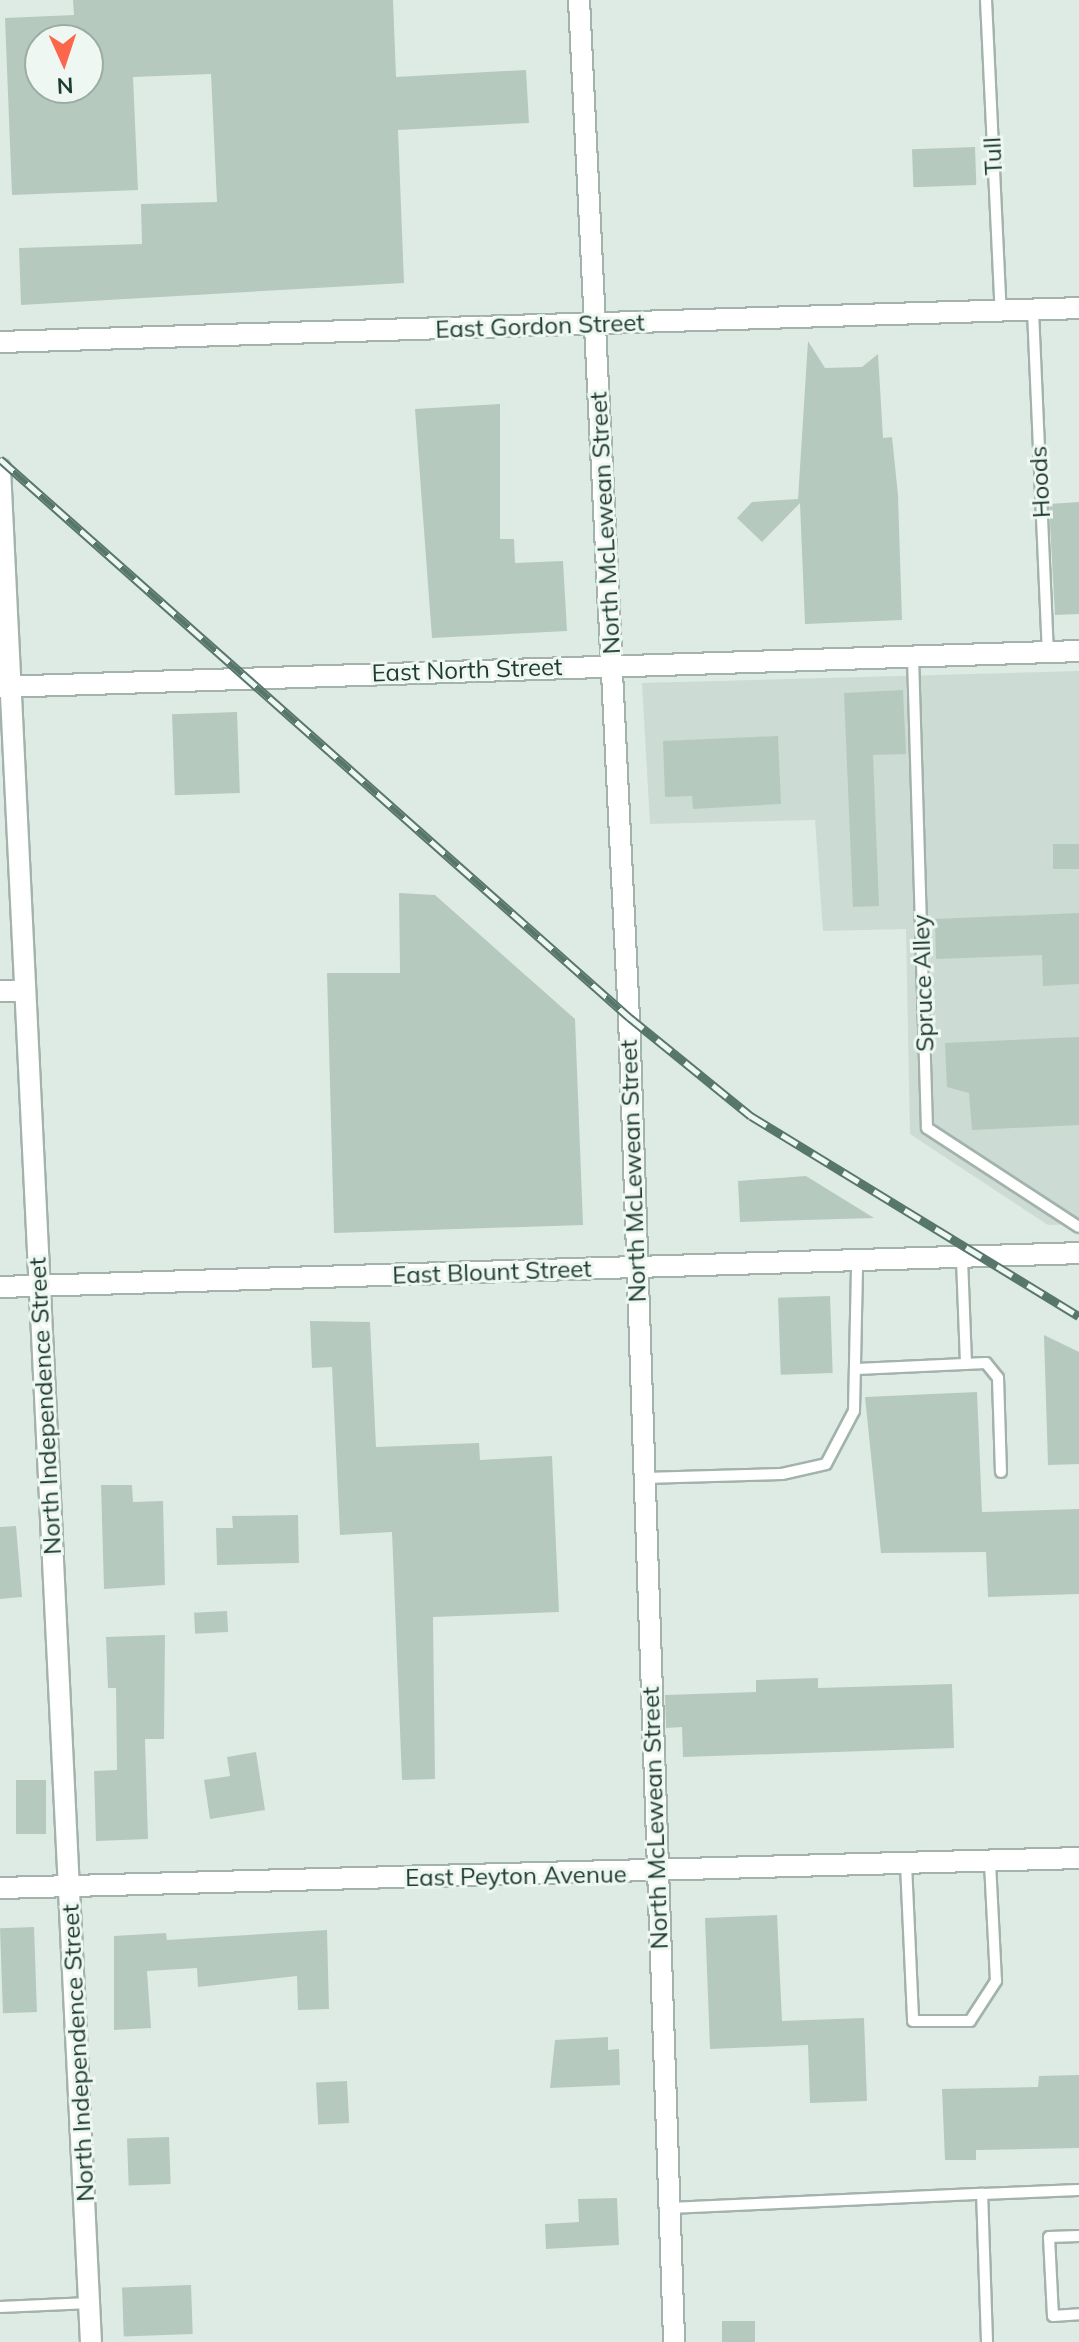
<!DOCTYPE html>
<html>
<head>
<meta charset="utf-8">
<style>
  body { margin:0 }
  #map { position:relative; width:1079px; height:2342px; overflow:hidden; background:#deebe4; font-family:Mulish,sans-serif }
  div>[style] { position:absolute }
  [style*='--x'] { left:calc(var(--x)*1px); top:calc(var(--y)*1px); width:calc(var(--w)*1px); rotate:calc(var(--a)*1deg) }
  .built>* { inset:0; background:#ccdbd3 }
  .building>* { inset:0; background:#b6c9bf; transform-origin:0 0 }
  .roads { filter:drop-shadow(2px 0 #a1b3ab) drop-shadow(-2px 0 #a1b3ab) drop-shadow(0 2px #a1b3ab) drop-shadow(0 -2px #a1b3ab) }
  .lane>* { height:10px; margin:-5px; padding:0 5px; transform-origin:5px; border-radius:5px; background:#fff }
  .street>* { height:20px; margin:-10px; padding:0 10px; transform-origin:10px; border-radius:10px; background:#fff }
  .rail>* { height:9px; margin-top:-4.5px; transform-origin:0; background:repeating-linear-gradient(90deg,#eef7f2 0 18px,#58776c 0 36px); box-sizing:border-box; border-block:2px solid #58776c }
  span { translate:-50% -50%; white-space:nowrap; text-align:center; line-height:1.15; -webkit-text-stroke:6px #eef7f2; paint-order:stroke }
  .street-label { font-size:24px; color:#1e3b31 }
  .north { position:absolute; left:24px; top:24px; width:80px; height:80px; box-sizing:border-box; background:#eef7f2; border:2px solid #9baca5; border-radius:50%; rotate:177deg; font-size:22px; font-weight:700; line-height:32px; text-align:center; color:#1e3b31 }
  .north::after { content:''; display:block; margin:auto; width:28px; height:36px; background:#fc674b; clip-path:polygon(50% 0,100% 100%,50% 72%,0 100%) }
</style>
</head>
<body>
<div id="map">
  <div class="built">
    <div style="clip-path:polygon(1079px 671px,1079px 1224px,1048px 1225px,910px 1134px,906px 929px,823px 931px,815px 820px,650px 824px,642px 683px)"></div>
  </div>
  <div class="building">
    <div style="clip-path:polygon(evenodd,73px 0,393px 0,396px 77px,526px 70px,529px 123px,398px 130px,404px 283px,21px 305px,19px 248px,142px 244px,141px 204px,217px 202px,211px 74px,133px 77px,138px 190px,12px 195px,5px 18px,74px 15px,73px 0,40px 40px,88px 40px,88px 88px,40px 88px,40px 40px)"></div>
    <div style="left:975px;top:147px;width:38px;height:63px;rotate:88deg"></div>
    <div style="clip-path:polygon(808px 341px,825px 368px,862px 367px,878px 354px,883px 438px,892px 437px,898px 495px,902px 620px,805px 624px,800px 503px,762px 542px,737px 518px,752px 502px,798px 499px)"></div>
    <div style="clip-path:polygon(500px 404px,500px 539px,514px 539px,515px 563px,563px 561px,567px 631px,432px 638px,415px 409px)"></div>
    <div style="clip-path:polygon(1079px 502px,1079px 614px,1055px 615px,1049px 504px)"></div>
    <div style="clip-path:polygon(903px 690px,906px 754px,873px 755px,879px 906px,853px 907px,844px 693px)"></div>
    <div style="left:237px;top:712px;width:81px;height:65px;rotate:88deg"></div>
    <div style="clip-path:polygon(778px 736px,781px 804px,693px 809px,692px 796px,665px 797px,663px 741px)"></div>
    <div style="left:1079px;top:844px;width:25px;height:26px;rotate:90deg"></div>
    <div style="clip-path:polygon(399px 893px,435px 895px,575px 1019px,583px 1225px,334px 1233px,327px 973px,400px 973px)"></div>
    <div style="clip-path:polygon(1079px 913px,1079px 984px,1043px 986px,1042px 955px,936px 959px,935px 919px)"></div>
    <div style="clip-path:polygon(1079px 1037px,1079px 1125px,972px 1130px,969px 1093px,947px 1087px,945px 1043px)"></div>
    <div style="clip-path:polygon(806px 1176px,874px 1218px,740px 1222px,738px 1181px)"></div>
    <div style="left:830px;top:1296px;width:77px;height:52px;rotate:88deg"></div>
    <div style="clip-path:polygon(310px 1321px,370px 1322px,376px 1447px,479px 1443px,480px 1460px,552px 1456px,559px 1612px,433px 1617px,435px 1779px,402px 1780px,392px 1532px,340px 1535px,332px 1367px,312px 1368px)"></div>
    <div style="clip-path:polygon(1044px 1335px,1079px 1352px,1079px 1464px,1048px 1465px)"></div>
    <div style="clip-path:polygon(977px 1392px,982px 1512px,1079px 1509px,1079px 1594px,988px 1597px,986px 1552px,881px 1553px,865px 1397px)"></div>
    <div style="clip-path:polygon(101px 1485px,132px 1485px,133px 1502px,163px 1501px,165px 1585px,104px 1589px)"></div>
    <div style="clip-path:polygon(298px 1515px,299px 1563px,217px 1565px,216px 1528px,233px 1528px,232px 1516px)"></div>
    <div style="clip-path:polygon(16px 1526px,22px 1597px,0 1599px,0 1527px)"></div>
    <div style="left:227px;top:1611px;width:21px;height:33px;rotate:87deg"></div>
    <div style="clip-path:polygon(165px 1635px,164px 1739px,145px 1739px,148px 1839px,96px 1841px,94px 1771px,117px 1770px,116px 1688px,108px 1688px,106px 1637px)"></div>
    <div style="clip-path:polygon(818px 1678px,818px 1688px,952px 1684px,954px 1748px,683px 1757px,682px 1727px,666px 1728px,665px 1695px,756px 1692px,756px 1680px)"></div>
    <div style="clip-path:polygon(256px 1752px,265px 1810px,210px 1819px,204px 1780px,230px 1776px,227px 1757px)"></div>
    <div style="left:16px;top:1780px;width:30px;height:54px"></div>
    <div style="clip-path:polygon(777px 1915px,782px 2021px,864px 2018px,867px 2101px,810px 2103px,808px 2045px,710px 2049px,705px 1918px)"></div>
    <div style="left:34px;top:1927px;width:85px;height:34px;rotate:88deg"></div>
    <div style="clip-path:polygon(327px 1930px,329px 2009px,298px 2010px,297px 1976px,198px 1987px,197px 1968px,147px 1971px,151px 2028px,114px 2030px,114px 1936px,166px 1933px,167px 1940px)"></div>
    <div style="clip-path:polygon(608px 2037px,608px 2050px,619px 2049px,620px 2085px,550px 2088px,555px 2040px)"></div>
    <div style="clip-path:polygon(1079px 2075px,1079px 2148px,976px 2150px,976px 2160px,945px 2160px,942px 2089px,1038px 2087px,1039px 2076px)"></div>
    <div style="left:347px;top:2081px;width:42px;height:31px;rotate:87deg"></div>
    <div style="left:169px;top:2137px;width:47px;height:42px;rotate:88deg"></div>
    <div style="clip-path:polygon(617px 2198px,619px 2245px,546px 2249px,545px 2224px,579px 2222px,578px 2199px)"></div>
    <div style="left:191px;top:2285px;width:49px;height:69px;rotate:88deg"></div>
    <div style="left:755px;top:2321px;width:21px;height:33px;rotate:90deg"></div>
  </div>
  <div class="roads">
    <div class="lane">
      <div style="--x:986;--y:0;--w:313;--a:87.3"></div>
      <div style="--x:1033;--y:311;--w:342;--a:87.5"></div>
      <div style="--x:913;--y:657;--w:471;--a:88.3"></div>
      <div style="--x:927;--y:1128;--w:181;--a:33.1"></div>
      <div style="--x:962;--y:1259;--w:105;--a:87.8"></div>
      <div style="--x:857;--y:1369;--w:129;--a:-2.7"></div>
      <div style="--x:986;--y:1363;--w:19;--a:51"></div>
      <div style="--x:998;--y:1378;--w:94;--a:88.2"></div>
      <div style="--x:644;--y:1478;--w:138;--a:-1.7"></div>
      <div style="--x:782;--y:1474;--w:45;--a:-12.8"></div>
      <div style="--x:826;--y:1464;--w:60;--a:-62.2"></div>
      <div style="--x:854;--y:1411;--w:149;--a:-88.8"></div>
      <div style="--x:906;--y:1864;--w:157;--a:87.4"></div>
      <div style="--x:913;--y:2021;--w:57;--a:0"></div>
      <div style="--x:970;--y:2021;--w:48;--a:-57"></div>
      <div style="--x:996;--y:1981;--w:120;--a:-92.9"></div>
      <div style="--x:669;--y:2208;--w:313;--a:-2.6"></div>
      <div style="--x:1079;--y:2236;--w:30;--a:178"></div>
      <div style="--x:1049;--y:2237;--w:79;--a:87.1"></div>
      <div style="--x:1053;--y:2316;--w:26;--a:-4"></div>
      <div style="--x:0;--y:2307;--w:90;--a:-2.5"></div>
      <div style="--x:987;--y:2342;--w:148;--a:-91.9"></div>
      <div style="--x:982;--y:2194;--w:97;--a:-2.4"></div>
    </div>
    <div class="street">
      <div style="--x:579;--y:0;--w:1018;--a:87.19"></div>
      <div style="--x:629;--y:1017;--w:1326;--a:88.05"></div>
      <div style="--x:0;--y:342;--w:1080;--a:-1.8"></div>
      <div style="--x:0;--y:469;--w:1875;--a:87.22"></div>
      <div style="--x:0;--y:687;--w:1080;--a:-1.91"></div>
      <div style="--x:0;--y:991;--w:24;--a:0"></div>
      <div style="--x:0;--y:1287;--w:1080;--a:-1.8"></div>
      <div style="--x:0;--y:1888;--w:1079;--a:-1.59"></div>
    </div>
  </div>
  <div class="rail">
    <div style="--x:0;--y:459;--w:841;--a:41.58"></div>
    <div style="--x:629;--y:1017;--w:157;--a:39.1"></div>
    <div style="--x:751;--y:1116;--w:384;--a:31.4"></div>
  </div>
  <div class="street-label">
    <span style="left:993px;top:156px;rotate:-93deg">Tull</span>
    <span style="left:540px;top:326px;rotate:-2deg">East Gordon Street</span>
    <span style="left:1040px;top:482px;rotate:-93deg">Hoods</span>
    <span style="left:605px;top:523px;rotate:-93deg">North McLewean Street</span>
    <span style="left:467px;top:670px;rotate:-2deg">East North Street</span>
    <span style="left:923px;top:983px;rotate:-92deg">Spruce Alley</span>
    <span style="left:633px;top:1171px;rotate:-92deg">North McLewean Street</span>
    <span style="left:492px;top:1272px;rotate:-2deg">East Blount Street</span>
    <span style="left:45px;top:1406px;rotate:-93deg">North Independence Street</span>
    <span style="left:655px;top:1818px;rotate:-92deg">North McLewean Street</span>
    <span style="left:516px;top:1876px;rotate:-1deg">East Peyton Avenue</span>
    <span style="left:78px;top:2053px;rotate:-93deg">North Independence Street</span>
  </div>
  <div class="north">N</div>
</div>
</body>
</html>
